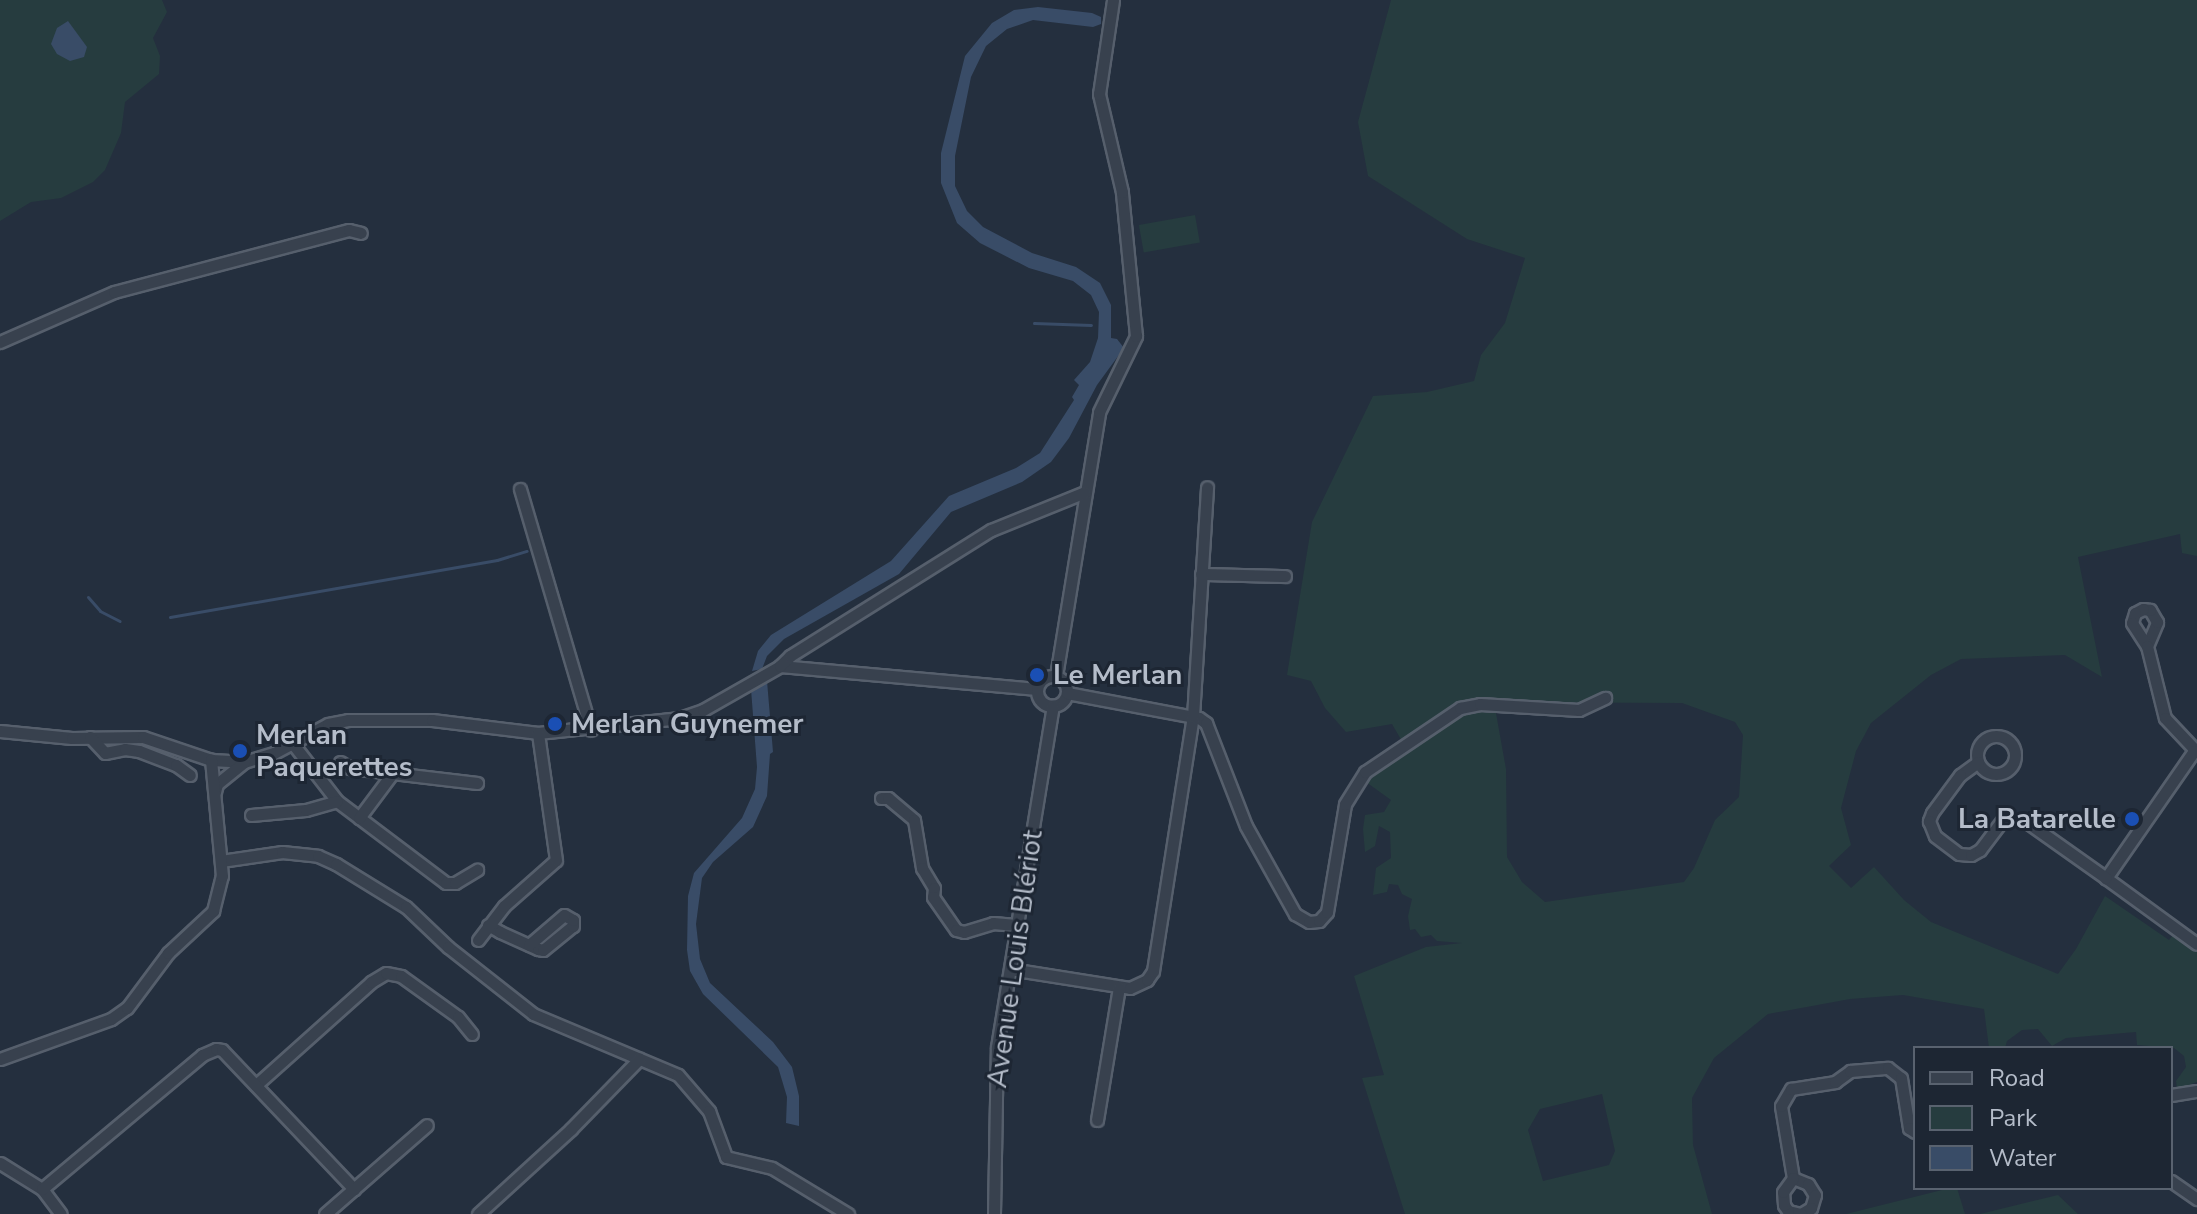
<!DOCTYPE html>
<html>
<head>
<meta charset="utf-8">
<style>
  body { margin:0 }
  #map { position:relative; width:2197px; height:1214px; overflow:hidden; background:#242f3e; font-family:"Nunito Sans",sans-serif }
  div>[style] { position:absolute }
  [style*='--x'] { left:calc(var(--x)*1px); top:calc(var(--y)*1px); width:calc(var(--w)*1px); rotate:calc(var(--a)*1deg) }
  .green>* { inset:0; background:#263c3f; transform-origin:0 0 }
  .water>* { inset:0; background:#394c67 }
  .stream>* { height:3px; margin:-1.5px; padding:0 1.5px; transform-origin:1.5px; border-radius:1.5px; background:#394c67 }
  .roads { filter:drop-shadow(2px 0 #565f6c) drop-shadow(-2px 0 #565f6c) drop-shadow(0 2px #565f6c) drop-shadow(0 -2px #565f6c) }
  .minor>* { height:11px; margin:-5.5px; padding:0 5.5px; transform-origin:5.5px; border-radius:5.5px; background:#38414e }
  .minor>.ring { margin:-5.5px; padding:0; box-sizing:content-box; background:none; border:11px solid #38414e; border-radius:50% }
  .dots>* { width:22px; height:22px; translate:-50% -50%; box-sizing:border-box; border:4px solid #1d2633; border-radius:50% }
  span { translate:-50% -50%; white-space:nowrap; text-align:center; line-height:1.15; -webkit-text-stroke:6px #1d2633; paint-order:stroke }
  .poi-label { font-size:28px; color:#b4bcc9; font-weight:700 }
  .left { translate:0 -50%; text-align:left }
  .right { translate:-100% -50%; text-align:right }
  .street-label { font-size:28px; color:#b4bcc9 }
  .legend { position:absolute; left:1913px; top:1046px; width:260px; height:144px; box-sizing:border-box; background:#1d2633; border:2px solid #59626f; margin:0; padding:10px 14px; list-style:none; font-size:24px; color:#b4bcc9 }
  .legend li { display:flex; align-items:center; gap:16px; height:40px }
  .legend b { width:40px; border:2px solid #59626f }
</style>
</head>
<body>
<div id="map">
  <div class="green">
    <div style="clip-path:polygon(0 0,162px 0,167px 12px,153px 38px,160px 56px,159px 74px,125px 102px,121px 133px,105px 170px,93px 182px,61px 198px,31px 202px,0 221px)"></div>
    <div style="clip-path:polygon(evenodd,1391px 0,2197px 0,2197px 556px,2182px 553px,2180px 534px,2078px 557px,2102px 677px,2065px 655px,1961px 659px,1931px 675px,1871px 723px,1856px 751px,1841px 808px,1851px 845px,1829px 866px,1851px 888px,1874px 867px,1904px 900px,1931px 922px,2058px 974px,2076px 949px,2105px 896px,2169px 940px,2173px 935px,2197px 952px,2197px 1082px,2177px 1089px,2176px 1081px,2186px 1067px,2184px 1056px,2174px 1048px,2137px 1045px,2136px 1032px,2066px 1038px,2052px 1046px,2038px 1029px,2022px 1030px,2007px 1041px,2005px 1048px,1989px 1048px,1984px 1009px,1903px 995px,1850px 999px,1768px 1014px,1714px 1058px,1692px 1098px,1693px 1145px,1712px 1214px,1405px 1214px,1362px 1078px,1384px 1075px,1354px 976px,1426px 947px,1462px 943px,1437px 941px,1431px 935px,1421px 937px,1415px 929px,1410px 930px,1408px 916px,1412px 899px,1402px 894px,1398px 885px,1389px 884px,1387px 892px,1373px 895px,1376px 868px,1391px 858px,1390px 832px,1379px 826px,1375px 846px,1365px 852px,1363px 829px,1365px 815px,1384px 812px,1391px 800px,1366px 782px,1407px 750px,1392px 724px,1346px 732px,1325px 708px,1311px 681px,1287px 675px,1312px 522px,1373px 396px,1427px 392px,1474px 381px,1481px 355px,1505px 323px,1525px 258px,1467px 239px,1368px 176px,1358px 122px,1391px 0,1494px 702px,1682px 703px,1735px 722px,1743px 735px,1739px 797px,1715px 820px,1694px 868px,1684px 882px,1545px 902px,1522px 882px,1507px 857px,1506px 769px,1494px 702px,1391px 0,1602px 1094px,1615px 1151px,1609px 1165px,1543px 1181px,1528px 1130px,1540px 1109px,1602px 1094px)"></div>
    <div style="left:1195px;top:215px;width:28px;height:57px;rotate:80deg"></div>
    <div style="clip-path:polygon(1950px 1188px,1957px 1188px,1965px 1214px,1846px 1214px)"></div>
    <div style="clip-path:polygon(2058px 1195px,2078px 1214px,1980px 1214px)"></div>
  </div>
  <div class="water">
    <div style="clip-path:polygon(1038px 7px,1092px 13px,1101px 17px,1101px 24px,1093px 27px,1033px 20px,1007px 29px,986px 46px,971px 77px,955px 156px,955px 186px,967px 211px,983px 227px,1032px 253px,1076px 267px,1100px 283px,1111px 305px,1111px 338px,1117px 339px,1124px 348px,1097px 385px,1069px 438px,1051px 462px,1022px 482px,951px 512px,899px 574px,784px 639px,767px 656px,762px 669px,752px 671px,758px 651px,771px 635px,891px 561px,949px 496px,1016px 468px,1040px 453px,1074px 400px,1072px 397px,1079px 385px,1074px 380px,1090px 362px,1098px 338px,1099px 312px,1091px 295px,1073px 281px,1029px 268px,980px 243px,957px 223px,941px 183px,941px 153px,965px 56px,992px 23px,1014px 10px)"></div>
    <div style="clip-path:polygon(68px 21px,87px 47px,84px 57px,70px 61px,57px 54px,51px 44px,57px 28px)"></div>
    <div style="clip-path:polygon(767px 681px,773px 752px,770px 754px,767px 796px,753px 827px,713px 862px,702px 878px,696px 924px,700px 959px,710px 983px,773px 1042px,792px 1067px,799px 1096px,799px 1126px,786px 1123px,787px 1097px,778px 1067px,703px 994px,690px 971px,687px 950px,688px 896px,694px 873px,742px 818px,755px 789px,757px 767px,751px 689px)"></div>
  </div>
  <div class="stream">
    <div style="--x:1034;--y:323;--w:57;--a:2"></div>
    <div style="--x:88;--y:597;--w:18;--a:49"></div>
    <div style="--x:100;--y:611;--w:22;--a:27"></div>
    <div style="--x:170;--y:617;--w:332;--a:-9.9"></div>
    <div style="--x:497;--y:560;--w:31;--a:-17"></div>
  </div>
  <div class="roads">
    <div class="minor">
      <div style="--x:0;--y:342;--w:124;--a:-23.7"></div>
      <div style="--x:114;--y:292;--w:243;--a:-14.8"></div>
      <div style="--x:349;--y:230;--w:12;--a:14"></div>
      <div style="--x:520;--y:489;--w:251;--a:73.6"></div>
      <div style="--x:1201;--y:574;--w:84;--a:1.4"></div>
      <div style="--x:2147;--y:646;--w:26;--a:-67"></div>
      <div style="--x:2157;--y:622;--w:14;--a:-120"></div>
      <div style="--x:2150;--y:610;--w:7;--a:-172"></div>
      <div style="--x:2143;--y:609;--w:9;--a:153"></div>
      <div style="--x:2135;--y:613;--w:10;--a:107"></div>
      <div style="--x:2132;--y:623;--w:27;--a:57"></div>
      <div style="--x:2147;--y:646;--w:74;--a:76"></div>
      <div style="--x:2165;--y:718;--w:47;--a:46.7"></div>
      <div style="--x:780;--y:666;--w:258;--a:5.1"></div>
      <div style="--x:1056;--y:676;--w:267;--a:-80.7"></div>
      <div style="--x:1099;--y:412;--w:85;--a:-64"></div>
      <div style="--x:1136;--y:336;--w:145;--a:-95.6"></div>
      <div style="--x:1122;--y:192;--w:101;--a:-103.2"></div>
      <div style="--x:1099;--y:94;--w:95;--a:-81.5"></div>
      <div class="ring" style="left:1037px;top:676px;width:19px;height:19px"></div>
      <div style="--x:1067;--y:693;--w:134;--a:10.7"></div>
      <div style="--x:1199;--y:718;--w:9;--a:36"></div>
      <div style="--x:1206;--y:723;--w:110;--a:68.8"></div>
      <div style="--x:1246;--y:826;--w:101;--a:60.9"></div>
      <div style="--x:1295;--y:914;--w:16;--a:30"></div>
      <div style="--x:1309;--y:922;--w:10;--a:-6"></div>
      <div style="--x:1319;--y:921;--w:12;--a:-48"></div>
      <div style="--x:1327;--y:912;--w:109;--a:-80.5"></div>
      <div style="--x:1345;--y:804;--w:38;--a:-58"></div>
      <div style="--x:1365;--y:772;--w:115;--a:-34"></div>
      <div style="--x:1460;--y:708;--w:20;--a:-11"></div>
      <div style="--x:1480;--y:704;--w:99;--a:3.5"></div>
      <div style="--x:1579;--y:710;--w:29;--a:-25"></div>
      <div style="--x:0;--y:731;--w:72;--a:5.6"></div>
      <div style="--x:72;--y:738;--w:71;--a:-0.8"></div>
      <div style="--x:143;--y:737;--w:72;--a:18.7"></div>
      <div style="--x:211;--y:760;--w:33;--a:3"></div>
      <div style="--x:244;--y:762;--w:31;--a:-17"></div>
      <div style="--x:274;--y:753;--w:61;--a:-28.2"></div>
      <div style="--x:328;--y:724;--w:20;--a:-11"></div>
      <div style="--x:348;--y:720;--w:84;--a:0"></div>
      <div style="--x:432;--y:720;--w:107;--a:7"></div>
      <div style="--x:538;--y:733;--w:143;--a:-6"></div>
      <div style="--x:680;--y:718;--w:24;--a:-19"></div>
      <div style="--x:703;--y:710;--w:89;--a:-29.7"></div>
      <div style="--x:780;--y:666;--w:14;--a:-45"></div>
      <div style="--x:790;--y:656;--w:237;--a:-32.1"></div>
      <div style="--x:991;--y:530;--w:101;--a:-22"></div>
      <div class="ring" style="left:1977px;top:736px;width:27px;height:27px"></div>
      <div style="--x:90;--y:737;--w:22;--a:47"></div>
      <div style="--x:105;--y:753;--w:20;--a:-11"></div>
      <div style="--x:125;--y:749;--w:14;--a:8"></div>
      <div style="--x:139;--y:751;--w:40;--a:21"></div>
      <div style="--x:176;--y:765;--w:17;--a:36"></div>
      <div style="--x:293;--y:744;--w:72;--a:52.3"></div>
      <div style="--x:337;--y:801;--w:136;--a:37"></div>
      <div style="--x:446;--y:883;--w:9;--a:0"></div>
      <div style="--x:455;--y:883;--w:26;--a:-31"></div>
      <div style="--x:2194;--y:751;--w:155;--a:124.7"></div>
      <div style="--x:2106;--y:878;--w:112;--a:36"></div>
      <div style="--x:340;--y:762;--w:12;--a:31"></div>
      <div style="--x:350;--y:768;--w:128;--a:6.7"></div>
      <div style="--x:1978;--y:762;--w:22;--a:144"></div>
      <div style="--x:1960;--y:775;--w:47;--a:126.4"></div>
      <div style="--x:1932;--y:813;--w:9;--a:111"></div>
      <div style="--x:1929;--y:821;--w:16;--a:68"></div>
      <div style="--x:1935;--y:836;--w:30;--a:37"></div>
      <div style="--x:1959;--y:854;--w:12;--a:5"></div>
      <div style="--x:1971;--y:855;--w:10;--a:-29"></div>
      <div style="--x:1980;--y:850;--w:38;--a:-53"></div>
      <div style="--x:2003;--y:820;--w:21;--a:0"></div>
      <div style="--x:2024;--y:820;--w:100;--a:35.3"></div>
      <div style="--x:215;--y:792;--w:8;--a:-76"></div>
      <div style="--x:217;--y:784;--w:35;--a:-39"></div>
      <div style="--x:881;--y:798;--w:7;--a:0"></div>
      <div style="--x:888;--y:798;--w:34;--a:40"></div>
      <div style="--x:914;--y:820;--w:49;--a:80.5"></div>
      <div style="--x:922;--y:868;--w:23;--a:59"></div>
      <div style="--x:934;--y:888;--w:9;--a:96"></div>
      <div style="--x:933;--y:897;--w:40;--a:55.1"></div>
      <div style="--x:956;--y:930;--w:8;--a:14"></div>
      <div style="--x:964;--y:932;--w:30;--a:-17"></div>
      <div style="--x:993;--y:923;--w:23;--a:5"></div>
      <div style="--x:251;--y:815;--w:55;--a:-5.2"></div>
      <div style="--x:306;--y:810;--w:32;--a:-16"></div>
      <div style="--x:359;--y:818;--w:59;--a:-53.3"></div>
      <div style="--x:221;--y:861;--w:62;--a:-8.4"></div>
      <div style="--x:282;--y:852;--w:36;--a:6"></div>
      <div style="--x:318;--y:856;--w:20;--a:24"></div>
      <div style="--x:336;--y:864;--w:82;--a:31.6"></div>
      <div style="--x:406;--y:907;--w:58;--a:43.6"></div>
      <div style="--x:448;--y:947;--w:108;--a:38.2"></div>
      <div style="--x:533;--y:1014;--w:157;--a:22.8"></div>
      <div style="--x:678;--y:1075;--w:48;--a:49.3"></div>
      <div style="--x:709;--y:1111;--w:49;--a:69.7"></div>
      <div style="--x:726;--y:1157;--w:47;--a:13.4"></div>
      <div style="--x:772;--y:1168;--w:89;--a:31.2"></div>
      <div style="--x:488;--y:925;--w:14;--a:30"></div>
      <div style="--x:500;--y:932;--w:42;--a:24.1"></div>
      <div style="--x:538;--y:949;--w:5;--a:11"></div>
      <div style="--x:543;--y:950;--w:38;--a:-39"></div>
      <div style="--x:573;--y:926;--w:6;--a:-90"></div>
      <div style="--x:573;--y:920;--w:10;--a:-151"></div>
      <div style="--x:564;--y:915;--w:46;--a:139.4"></div>
      <div style="--x:478;--y:940;--w:43;--a:-52.6"></div>
      <div style="--x:504;--y:906;--w:69;--a:-41.5"></div>
      <div style="--x:556;--y:860;--w:128;--a:-98.1"></div>
      <div style="--x:1010;--y:969;--w:121;--a:9"></div>
      <div style="--x:1130;--y:988;--w:19;--a:-25"></div>
      <div style="--x:1147;--y:980;--w:11;--a:-56"></div>
      <div style="--x:1153;--y:971;--w:257;--a:-81.1"></div>
      <div style="--x:1193;--y:717;--w:230;--a:-86.5"></div>
      <div style="--x:0;--y:1059;--w:118;--a:-19.8"></div>
      <div style="--x:111;--y:1019;--w:19;--a:-35"></div>
      <div style="--x:127;--y:1008;--w:69;--a:-53.3"></div>
      <div style="--x:168;--y:953;--w:62;--a:-43"></div>
      <div style="--x:213;--y:911;--w:36;--a:-76"></div>
      <div style="--x:222;--y:876;--w:117;--a:-95.4"></div>
      <div style="--x:256;--y:1085;--w:154;--a:-41.8"></div>
      <div style="--x:371;--y:982;--w:17;--a:-31"></div>
      <div style="--x:386;--y:973;--w:15;--a:11"></div>
      <div style="--x:401;--y:976;--w:70;--a:35.7"></div>
      <div style="--x:458;--y:1017;--w:22;--a:51"></div>
      <div style="--x:2171;--y:1095;--w:26;--a:-9"></div>
      <div style="--x:1097;--y:1120;--w:135;--a:-80.6"></div>
      <div style="--x:0;--y:1163;--w:49;--a:31.8"></div>
      <div style="--x:42;--y:1189;--w:31;--a:53"></div>
      <div style="--x:1793;--y:1178;--w:73;--a:-99.5"></div>
      <div style="--x:1781;--y:1106;--w:20;--a:-60"></div>
      <div style="--x:1791;--y:1089;--w:45;--a:-9"></div>
      <div style="--x:1835;--y:1082;--w:19;--a:-36"></div>
      <div style="--x:1850;--y:1071;--w:38;--a:-5"></div>
      <div style="--x:1888;--y:1068;--w:16;--a:38"></div>
      <div style="--x:1901;--y:1078;--w:51;--a:80.9"></div>
      <div style="--x:1909;--y:1128;--w:7;--a:34"></div>
      <div style="--x:1793;--y:1178;--w:16;--a:22"></div>
      <div style="--x:1808;--y:1184;--w:13;--a:58"></div>
      <div style="--x:1815;--y:1195;--w:14;--a:107"></div>
      <div style="--x:1811;--y:1208;--w:12;--a:149"></div>
      <div style="--x:1801;--y:1214;--w:13;--a:-167"></div>
      <div style="--x:1788;--y:1211;--w:7;--a:-124"></div>
      <div style="--x:1784;--y:1205;--w:13;--a:-94"></div>
      <div style="--x:1783;--y:1192;--w:17;--a:-54"></div>
      <div style="--x:2171;--y:1181;--w:32;--a:35"></div>
      <div style="--x:42;--y:1189;--w:209;--a:-39.9"></div>
      <div style="--x:202;--y:1055;--w:15;--a:-23"></div>
      <div style="--x:216;--y:1049;--w:6;--a:9"></div>
      <div style="--x:222;--y:1050;--w:192;--a:46.5"></div>
      <div style="--x:325;--y:1214;--w:135;--a:-41.1"></div>
      <div style="--x:478;--y:1214;--w:126;--a:-42.4"></div>
      <div style="--x:571;--y:1129;--w:98;--a:-45.8"></div>
      <div style="--x:994;--y:1214;--w:167;--a:-89"></div>
      <div style="--x:997;--y:1047;--w:346;--a:-80.7"></div>
    </div>
  </div>
  <div class="dots">
    <div style="left:1037px;top:675px;background:#1a4fb4"></div>
    <div style="left:555px;top:724px;background:#1a4fb4"></div>
    <div style="left:240px;top:751px;background:#1a4fb4"></div>
    <div style="left:2132px;top:819px;background:#1a4fb4"></div>
  </div>
  <div class="poi-label">
    <span class="left" style="left:1053px;top:675px">Le Merlan</span>
    <span class="left" style="left:571px;top:724px">Merlan Guynemer</span>
    <span class="left" style="left:256px;top:751px">Merlan<br>Paquerettes</span>
    <span class="right" style="left:2116px;top:819px">La Batarelle</span>
  </div>
  <div class="street-label">
    <span style="left:1015px;top:959px;rotate:-82deg">Avenue Louis Blériot</span>
  </div>
  <ul class="legend">
  <li><b style="height:10px;background:#38414e"></b>Road</li>
  <li><b style="height:22px;background:#263c3f"></b>Park</li>
  <li><b style="height:22px;background:#394c67"></b>Water</li>
  </ul>
</div>
</body>
</html>
